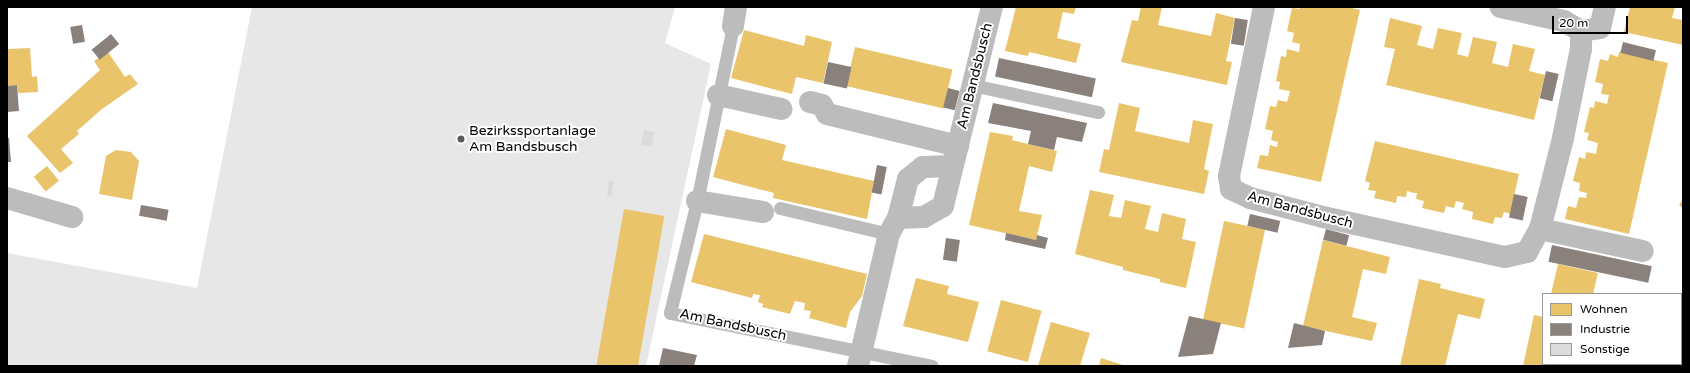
<!DOCTYPE html>
<html>
<head>
<meta charset="utf-8">
<style>
  body { margin:0 }
  #map { position:relative; width:1690px; height:373px; overflow:hidden; background:#fff; font-family:"Varela Round",sans-serif }
  div>[style] { position:absolute }
  [style*='--x'] { left:calc(var(--x)*1px); top:calc(var(--y)*1px); width:calc(var(--w)*1px); rotate:calc(var(--a)*1deg) }
  .green>* { inset:0; background:#e7e7e7 }
  .homes>* { inset:0; background:#e9c46a; transform-origin:0 0 }
  .industry>* { inset:0; background:#8a817c; transform-origin:0 0 }
  .building>* { inset:0; background:#dbdbdb }
  .lane>* { height:13px; margin:-6.5px; padding:0 6.5px; transform-origin:6.5px; border-radius:6.5px; background:#bcbcbc }
  .street>* { height:22px; margin:-11px; padding:0 11px; transform-origin:11px; border-radius:11px; background:#bcbcbc }
  .dots>* { width:11px; height:11px; translate:-50% -50%; box-sizing:border-box; border:2px solid #fff; border-radius:50% }
  span { translate:-50% -50%; white-space:nowrap; text-align:center; line-height:1.15; -webkit-text-stroke:4px #fff; paint-order:stroke }
  .street-label { font-size:14px; color:#000 }
  .poi-label { font-size:14px; color:#000 }
  .left { translate:0 -50%; text-align:left }
  .frame { position:absolute; inset:0; border:8px solid #000; pointer-events:none }
  .legend { position:absolute; left:1542px; top:293px; width:140px; height:72px; box-sizing:border-box; background:#fff; border:1px solid #999; margin:0; padding:5px 7px; list-style:none; font-size:12px; color:#000 }
  .legend li { display:flex; align-items:center; gap:8px; height:20px }
  .legend b { width:20px; border:1px solid #999 }
  .scale { position:absolute; left:1552px; top:16px; width:76px; height:18px; box-sizing:border-box; border:2px solid #000; border-top:0; padding-left:5px; font-size:12px; line-height:14px; white-space:nowrap; color:#000; -webkit-text-stroke:3px #fff; paint-order:stroke }
</style>
</head>
<body>
<div id="map">
  <div class="green">
    <div style="clip-path:polygon(252px 7px,675px 7px,665px 43px,711px 64px,646px 366px,7px 366px,7px 253px,197px 288px)"></div>
  </div>
  <div class="homes">
    <div style="clip-path:polygon(1016px 7px,1076px 7px,1074px 14px,1063px 12px,1057px 38px,1081px 44px,1076px 63px,1029px 52px,1028px 56px,1005px 51px)"></div>
    <div style="clip-path:polygon(1141px 7px,1162px 7px,1158px 25px,1211px 36px,1216px 13px,1235px 18px,1226px 61px,1232px 62px,1227px 85px,1121px 62px,1132px 20px,1138px 21px)"></div>
    <div style="clip-path:polygon(1300px 7px,1348px 7px,1360px 10px,1321px 182px,1257px 168px,1260px 155px,1268px 156px,1270px 145px,1277px 147px,1278px 142px,1271px 140px,1273px 131px,1265px 129px,1270px 106px,1276px 107px,1278px 100px,1287px 102px,1290px 91px,1279px 89px,1280px 82px,1276px 81px,1281px 56px,1286px 57px,1287px 49px,1299px 52px,1300px 44px,1292px 42px,1294px 33px,1287px 31px,1292px 8px,1300px 9px)"></div>
    <div style="clip-path:polygon(1630px 7px,1675px 7px,1672px 18px,1683px 20px,1683px 45px,1624px 32px)"></div>
    <div style="clip-path:polygon(1390px 18px,1422px 26px,1417px 45px,1433px 49px,1438px 28px,1462px 33px,1457px 54px,1468px 57px,1473px 37px,1497px 42px,1492px 63px,1508px 67px,1513px 44px,1535px 49px,1529px 71px,1545px 75px,1534px 120px,1386px 85px,1395px 49px,1384px 47px)"></div>
    <div style="clip-path:polygon(744px 30px,804px 46px,806px 35px,832px 42px,823px 83px,796px 77px,792px 94px,731px 78px)"></div>
    <div style="left:855px;top:47px;width:100px;height:40px;rotate:13deg"></div>
    <div style="clip-path:polygon(30px 48px,32px 77px,37px 76px,38px 92px,18px 93px,17px 85px,7px 86px,7px 49px)"></div>
    <div style="clip-path:polygon(108px 52px,125px 77px,130px 74px,138px 84px,102px 109px,77px 131px,79px 134px,61px 149px,73px 163px,60px 173px,27px 136px,100px 70px,94px 61px)"></div>
    <div style="clip-path:polygon(1619px 52px,1668px 63px,1629px 234px,1565px 219px,1568px 206px,1576px 208px,1579px 197px,1586px 198px,1587px 193px,1579px 191px,1580px 183px,1573px 181px,1579px 157px,1585px 159px,1586px 152px,1596px 154px,1598px 143px,1587px 140px,1589px 133px,1584px 132px,1590px 107px,1594px 108px,1595px 101px,1607px 104px,1609px 95px,1601px 94px,1603px 84px,1595px 82px,1600px 59px,1608px 61px,1610px 54px,1618px 57px)"></div>
    <div style="clip-path:polygon(1119px 103px,1140px 108px,1135px 131px,1189px 143px,1193px 120px,1213px 124px,1204px 169px,1209px 171px,1204px 194px,1099px 172px,1104px 149px,1109px 150px)"></div>
    <div style="clip-path:polygon(726px 129px,786px 145px,782px 160px,874px 181px,867px 219px,773px 198px,774px 193px,713px 177px)"></div>
    <div style="clip-path:polygon(990px 132px,1013px 136px,1012px 140px,1057px 151px,1052px 172px,1029px 166px,1019px 211px,1042px 215px,1036px 240px,969px 225px)"></div>
    <div style="clip-path:polygon(1375px 141px,1519px 174px,1510px 214px,1504px 212px,1502px 218px,1495px 217px,1493px 224px,1472px 219px,1473px 212px,1462px 209px,1464px 203px,1456px 201px,1454px 208px,1446px 206px,1444px 213px,1422px 208px,1424px 201px,1416px 199px,1417px 193px,1414px 193px,1407px 191px,1406px 197px,1397px 196px,1396px 203px,1374px 198px,1376px 191px,1368px 190px,1370px 183px,1365px 181px)"></div>
    <div style="clip-path:polygon(116px 150px,131px 152px,139px 161px,132px 200px,99px 194px,106px 156px)"></div>
    <div style="left:47px;top:166px;width:19px;height:17px;rotate:51deg"></div>
    <div style="clip-path:polygon(1090px 190px,1114px 195px,1109px 216px,1121px 218px,1125px 200px,1151px 206px,1145px 229px,1158px 232px,1162px 213px,1186px 219px,1182px 239px,1196px 242px,1186px 288px,1160px 282px,1160px 279px,1123px 270px,1123px 267px,1075px 254px)"></div>
    <div style="clip-path:polygon(1683px 199px,1683px 208px,1679px 205px)"></div>
    <div style="left:624px;top:209px;width:41px;height:160px;rotate:10deg"></div>
    <div style="left:1224px;top:221px;width:42px;height:101px;rotate:12deg"></div>
    <div style="clip-path:polygon(704px 234px,867px 274px,862px 296px,850px 312px,846px 328px,809px 318px,811px 311px,804px 310px,805px 303px,795px 301px,790px 314px,762px 307px,763px 304px,758px 302px,760px 295px,753px 294px,752px 298px,691px 282px)"></div>
    <div style="clip-path:polygon(1323px 240px,1390px 257px,1386px 274px,1363px 269px,1352px 317px,1377px 323px,1372px 341px,1303px 326px)"></div>
    <div style="clip-path:polygon(1558px 264px,1598px 273px,1593px 294px,1551px 294px)"></div>
    <div style="clip-path:polygon(916px 278px,949px 286px,947px 294px,979px 302px,968px 342px,903px 326px)"></div>
    <div style="clip-path:polygon(1419px 279px,1441px 284px,1440px 288px,1485px 299px,1480px 319px,1458px 314px,1445px 366px,1400px 366px)"></div>
    <div style="left:1001px;top:300px;width:42px;height:53px;rotate:15deg"></div>
    <div style="clip-path:polygon(1534px 315px,1543px 317px,1543px 364px,1565px 364px,1565px 366px,1523px 366px)"></div>
    <div style="clip-path:polygon(1051px 322px,1090px 333px,1080px 366px,1038px 366px)"></div>
    <div style="clip-path:polygon(1101px 358px,1126px 366px,1099px 366px)"></div>
  </div>
  <div class="industry">
    <div style="left:1235px;top:18px;width:13px;height:26px;rotate:9deg"></div>
    <div style="left:82px;top:25px;width:17px;height:12px;rotate:80deg"></div>
    <div style="left:111px;top:34px;width:13px;height:25px;rotate:51deg"></div>
    <div style="left:1623px;top:42px;width:34px;height:11px;rotate:14deg"></div>
    <div style="left:999px;top:58px;width:99px;height:19px;rotate:12deg"></div>
    <div style="left:828px;top:62px;width:24px;height:22px;rotate:12deg"></div>
    <div style="left:1546px;top:71px;width:13px;height:28px;rotate:13deg"></div>
    <div style="clip-path:polygon(17px 85px,19px 111px,7px 112px,7px 86px)"></div>
    <div style="left:948px;top:88px;width:12px;height:20px;rotate:14deg"></div>
    <div style="clip-path:polygon(993px 103px,1087px 123px,1082px 142px,1057px 137px,1054px 150px,1028px 144px,1031px 131px,988px 123px)"></div>
    <div style="clip-path:polygon(7px 138px,9px 138px,11px 162px,7px 162px)"></div>
    <div style="left:877px;top:165px;width:10px;height:28px;rotate:11deg"></div>
    <div style="left:1514px;top:194px;width:14px;height:24px;rotate:12deg"></div>
    <div style="left:141px;top:205px;width:28px;height:11px;rotate:10deg"></div>
    <div style="left:1250px;top:214px;width:31px;height:12px;rotate:13deg"></div>
    <div style="left:1326px;top:229px;width:24px;height:11px;rotate:15deg"></div>
    <div style="clip-path:polygon(1006px 233px,1036px 240px,1037px 235px,1048px 238px,1045px 249px,1005px 240px)"></div>
    <div style="left:946px;top:238px;width:14px;height:22px;rotate:8deg"></div>
    <div style="left:1552px;top:245px;width:102px;height:17px;rotate:12deg"></div>
    <div style="clip-path:polygon(1681px 308px,1683px 308px,1683px 330px,1681px 335px)"></div>
    <div style="clip-path:polygon(1189px 316px,1221px 323px,1213px 354px,1178px 357px)"></div>
    <div style="clip-path:polygon(1294px 323px,1325px 331px,1322px 345px,1288px 348px)"></div>
    <div style="clip-path:polygon(663px 348px,697px 355px,694px 366px,659px 366px)"></div>
    <div style="left:1608px;top:364px;width:26px;height:2px"></div>
  </div>
  <div class="building">
    <div style="clip-path:polygon(644px 130px,654px 132px,652px 146px,641px 145px)"></div>
    <div style="clip-path:polygon(609px 181px,614px 181px,611px 197px,607px 196px)"></div>
  </div>
  <div class="lane">
    <div style="--x:733;--y:26;--w:179;--a:101.6"></div>
    <div style="--x:697;--y:201;--w:115;--a:103.6"></div>
    <div style="--x:670;--y:313;--w:267;--a:11.4"></div>
    <div style="--x:972;--y:85;--w:129;--a:12.1"></div>
    <div style="--x:780;--y:208;--w:112;--a:13.4"></div>
  </div>
  <div class="street">
    <div style="--x:1264;--y:7;--w:173;--a:101.7"></div>
    <div style="--x:1229;--y:176;--w:13;--a:81"></div>
    <div style="--x:1231;--y:189;--w:21;--a:25"></div>
    <div style="--x:1250;--y:198;--w:75;--a:14.6"></div>
    <div style="--x:1323;--y:217;--w:186;--a:12.4"></div>
    <div style="--x:1505;--y:257;--w:23;--a:-13"></div>
    <div style="--x:1527;--y:252;--w:26;--a:-61"></div>
    <div style="--x:1540;--y:229;--w:94;--a:-75.8"></div>
    <div style="--x:1563;--y:138;--w:91;--a:-78.6"></div>
    <div style="--x:1581;--y:49;--w:18;--a:-90"></div>
    <div style="--x:1581;--y:31;--w:20;--a:-150"></div>
    <div style="--x:1564;--y:21;--w:65;--a:-167.5"></div>
    <div style="--x:733;--y:26;--w:19;--a:-81"></div>
    <div style="--x:1581;--y:31;--w:19;--a:-9"></div>
    <div style="--x:1600;--y:28;--w:22;--a:-77"></div>
    <div style="--x:718;--y:95;--w:65;--a:12.5"></div>
    <div style="--x:810;--y:102;--w:12;--a:14"></div>
    <div style="--x:822;--y:105;--w:10;--a:61"></div>
    <div style="--x:827;--y:114;--w:135;--a:13.7"></div>
    <div style="--x:7;--y:198;--w:68;--a:16.3"></div>
    <div style="--x:697;--y:201;--w:67;--a:9.5"></div>
    <div style="--x:898;--y:218;--w:26;--a:-2"></div>
    <div style="--x:924;--y:217;--w:22;--a:-30"></div>
    <div style="--x:943;--y:206;--w:205;--a:-76.2"></div>
    <div style="--x:1540;--y:229;--w:105;--a:12.1"></div>
    <div style="--x:858;--y:366;--w:136;--a:-76.8"></div>
    <div style="--x:889;--y:234;--w:18;--a:-61"></div>
    <div style="--x:898;--y:218;--w:40;--a:-75.6"></div>
    <div style="--x:908;--y:179;--w:19;--a:-39"></div>
    <div style="--x:923;--y:167;--w:29;--a:-2"></div>
  </div>
  <div class="dots">
    <div style="left:461px;top:139px;background:#595959"></div>
  </div>
  <div class="street-label">
    <span style="left:975px;top:76px;rotate:-76deg">Am Bandsbusch</span>
    <span style="left:1300px;top:210px;rotate:15deg">Am Bandsbusch</span>
    <span style="left:733px;top:325px;rotate:12deg">Am Bandsbusch</span>
  </div>
  <div class="poi-label">
    <span class="left" style="left:469px;top:139px">Bezirkssportanlage<br>Am Bandsbusch</span>
  </div>
  <div class="frame"></div>
  <ul class="legend">
  <li><b style="height:11px;background:#e9c46a"></b>Wohnen</li>
  <li><b style="height:11px;background:#8a817c"></b>Industrie</li>
  <li><b style="height:11px;background:#dbdbdb"></b>Sonstige</li>
  </ul>
  <div class="scale">20 m</div>
</div>
</body>
</html>
